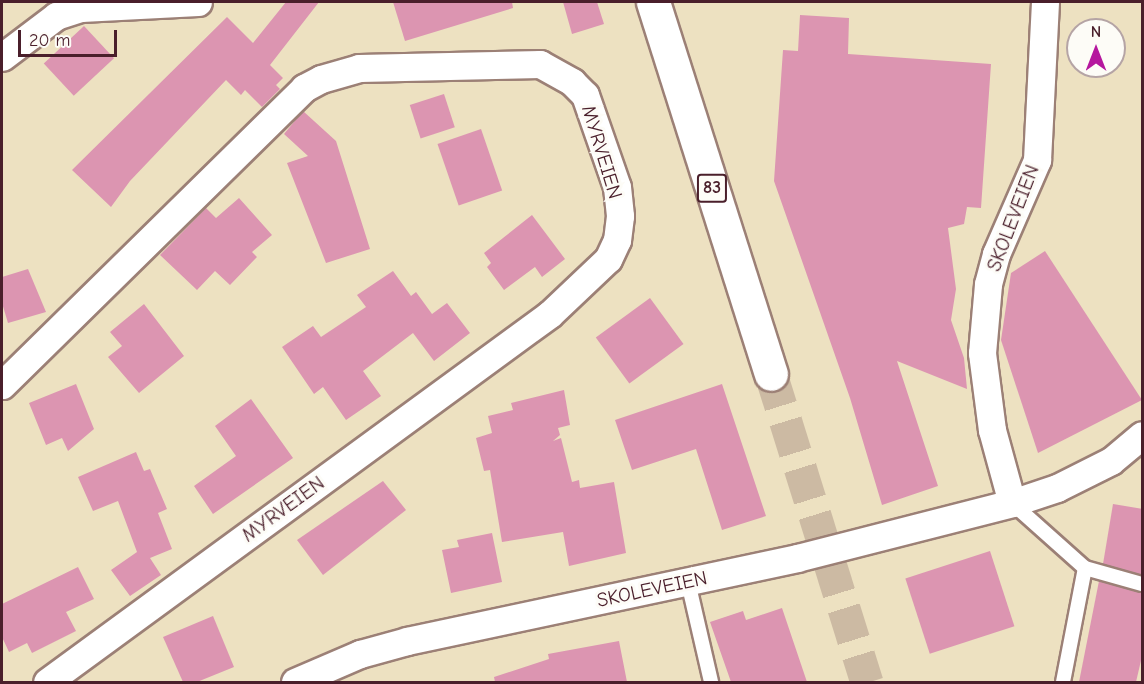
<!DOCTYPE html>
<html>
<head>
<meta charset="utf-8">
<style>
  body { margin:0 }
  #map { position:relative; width:1144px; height:684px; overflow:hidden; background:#ede1c1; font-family:"Comic Neue",sans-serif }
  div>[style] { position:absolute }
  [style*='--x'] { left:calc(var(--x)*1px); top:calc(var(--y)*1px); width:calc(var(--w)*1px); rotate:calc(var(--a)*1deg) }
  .building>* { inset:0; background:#dc95b1; transform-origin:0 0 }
  .trunk-tunnel>* { height:33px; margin-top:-16.5px; transform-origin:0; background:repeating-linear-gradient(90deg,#ccbaa3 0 33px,transparent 0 49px) }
  .roads { filter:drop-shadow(2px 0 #9c8076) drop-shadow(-2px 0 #9c8076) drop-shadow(0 2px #9c8076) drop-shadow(0 -2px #9c8076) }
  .service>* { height:14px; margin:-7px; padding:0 7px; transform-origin:7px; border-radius:7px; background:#fff }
  .minor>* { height:27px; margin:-13.5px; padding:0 13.5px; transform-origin:13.5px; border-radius:13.5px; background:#fff }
  .trunk>* { height:33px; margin:-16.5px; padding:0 16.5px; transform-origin:16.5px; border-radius:16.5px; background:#fff }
  span { translate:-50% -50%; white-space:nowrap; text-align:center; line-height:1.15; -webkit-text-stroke:6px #fdfcf7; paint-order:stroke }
  .shield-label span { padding:2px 4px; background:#fdfcf7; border:2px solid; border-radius:4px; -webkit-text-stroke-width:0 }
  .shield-label { font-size:18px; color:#4a1f2b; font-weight:700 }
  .street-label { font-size:20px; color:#4a1f2b }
  .frame { position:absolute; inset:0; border:3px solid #4a1f2b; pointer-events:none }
  .north { position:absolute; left:1066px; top:18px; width:60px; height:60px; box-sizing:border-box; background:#fdfcf7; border:2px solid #b5a4a5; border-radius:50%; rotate:0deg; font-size:16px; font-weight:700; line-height:24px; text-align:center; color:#4a1f2b }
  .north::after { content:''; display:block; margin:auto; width:21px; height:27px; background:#b5179e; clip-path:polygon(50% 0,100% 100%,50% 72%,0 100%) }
  .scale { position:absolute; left:18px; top:30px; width:99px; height:27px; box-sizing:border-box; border:3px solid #4a1f2b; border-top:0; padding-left:8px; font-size:18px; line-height:21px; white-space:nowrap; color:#4a1f2b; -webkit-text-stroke:4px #fdfcf7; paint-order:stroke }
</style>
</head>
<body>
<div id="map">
  <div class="building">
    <div style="clip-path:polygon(286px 2px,319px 2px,270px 65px,283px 78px,276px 85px,280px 89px,262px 107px,245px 90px,241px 95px,226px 80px,130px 181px,111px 207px,72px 170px,227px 17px,253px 43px)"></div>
    <div style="clip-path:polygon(393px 2px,512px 2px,513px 8px,405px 41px)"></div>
    <div style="clip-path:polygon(563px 2px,597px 2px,604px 24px,572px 34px)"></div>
    <div style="clip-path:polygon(800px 15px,849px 18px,848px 54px,991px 64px,981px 208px,967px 207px,964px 224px,948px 228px,956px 289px,951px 320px,964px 358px,967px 389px,897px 361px,938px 486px,882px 505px,850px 398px,774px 181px,783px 50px,798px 51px)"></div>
    <div style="left:84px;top:26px;width:44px;height:55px;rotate:47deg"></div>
    <div style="left:444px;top:94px;width:35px;height:36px;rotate:72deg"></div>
    <div style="clip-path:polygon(303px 111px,336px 141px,370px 249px,326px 263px,287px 163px,308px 156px,284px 134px)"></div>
    <div style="left:481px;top:129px;width:65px;height:46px;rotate:71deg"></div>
    <div style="clip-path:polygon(239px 198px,272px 235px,252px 252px,257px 257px,230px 285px,215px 271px,197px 290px,160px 255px,206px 208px,216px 218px)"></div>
    <div style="clip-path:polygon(532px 215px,565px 259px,542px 277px,535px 267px,504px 290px,487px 267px,491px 263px,484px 253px)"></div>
    <div style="clip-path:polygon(1045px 251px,1142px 400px,1038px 453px,1001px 340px,1011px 273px)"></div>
    <div style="clip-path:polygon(28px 269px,46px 312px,8px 323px,2px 303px,2px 277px)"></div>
    <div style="clip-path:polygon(393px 271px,411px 296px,416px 292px,432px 314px,447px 303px,470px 333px,434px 361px,413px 333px,363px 371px,381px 396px,346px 420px,323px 387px,314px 394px,282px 347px,313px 326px,321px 337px,366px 307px,357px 295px)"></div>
    <div style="left:650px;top:298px;width:57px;height:67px;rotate:54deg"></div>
    <div style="clip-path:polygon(144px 304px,184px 356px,139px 393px,108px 357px,122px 346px,110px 332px)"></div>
    <div style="clip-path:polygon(76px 384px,94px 429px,68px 451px,62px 438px,46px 445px,29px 403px)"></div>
    <div style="clip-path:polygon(722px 384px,766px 516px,722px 530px,696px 449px,632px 470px,615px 420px)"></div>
    <div style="clip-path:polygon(564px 390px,570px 425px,558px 428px,560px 435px,553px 441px,561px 438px,572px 482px,579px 480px,580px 488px,614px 482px,626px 553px,569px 566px,563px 532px,502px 542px,490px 470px,484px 471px,476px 438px,492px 433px,488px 416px,513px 410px,511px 403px)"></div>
    <div style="clip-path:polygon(251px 399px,293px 458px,213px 514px,194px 486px,236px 456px,215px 426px)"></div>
    <div style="clip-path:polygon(136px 452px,144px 471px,150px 469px,167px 509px,158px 513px,172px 549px,150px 558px,161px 575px,130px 596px,111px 570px,137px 552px,118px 501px,93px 511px,78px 477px)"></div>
    <div style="clip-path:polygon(383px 481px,406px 510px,323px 575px,297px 540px)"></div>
    <div style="clip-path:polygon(1113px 504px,1143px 509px,1143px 575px,1103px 564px)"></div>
    <div style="clip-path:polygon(492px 533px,502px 582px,451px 593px,442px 550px,459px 547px,457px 540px)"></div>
    <div style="left:990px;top:551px;width:79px;height:89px;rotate:72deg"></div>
    <div style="clip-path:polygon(78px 567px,94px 599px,66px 612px,76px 631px,32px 653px,27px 643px,9px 652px,2px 637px,2px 604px)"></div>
    <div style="clip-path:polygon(1099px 581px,1143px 593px,1143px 652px,1136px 682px,1079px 682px)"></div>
    <div style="clip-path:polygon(782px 608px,807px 682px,731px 682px,710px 622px,743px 611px,746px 620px)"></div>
    <div style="clip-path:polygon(213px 616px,234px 667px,197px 682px,183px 682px,163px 637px)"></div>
    <div style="clip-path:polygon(619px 641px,627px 682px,495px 682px,494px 677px,549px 659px,548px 654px)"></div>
  </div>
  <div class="trunk-tunnel">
    <div style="--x:771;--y:374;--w:323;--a:72.7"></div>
  </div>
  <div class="roads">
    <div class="service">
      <div style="--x:1012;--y:503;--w:98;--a:41.7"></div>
      <div style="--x:1085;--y:568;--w:59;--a:15.7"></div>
      <div style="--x:688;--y:582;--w:103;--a:77"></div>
      <div style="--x:1063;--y:682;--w:116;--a:-79.1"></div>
    </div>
    <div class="minor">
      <div style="--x:2;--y:57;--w:68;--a:-37.2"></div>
      <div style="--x:56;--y:16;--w:26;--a:-18"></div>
      <div style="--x:81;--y:8;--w:117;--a:-2.9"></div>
      <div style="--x:2;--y:385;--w:424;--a:-44.5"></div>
      <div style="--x:304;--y:88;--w:19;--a:-28"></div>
      <div style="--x:321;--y:79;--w:40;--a:-16"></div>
      <div style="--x:359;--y:68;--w:181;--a:-1.3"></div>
      <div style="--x:540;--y:64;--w:37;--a:29"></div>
      <div style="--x:572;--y:82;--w:18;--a:45"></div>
      <div style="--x:585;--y:95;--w:97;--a:70.8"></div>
      <div style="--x:617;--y:187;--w:29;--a:84"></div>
      <div style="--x:620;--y:216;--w:24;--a:97"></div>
      <div style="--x:617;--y:240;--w:21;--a:115"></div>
      <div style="--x:608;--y:259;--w:80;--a:136.5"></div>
      <div style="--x:550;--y:314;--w:623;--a:143.81"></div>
      <div style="--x:1012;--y:503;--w:76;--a:-105.3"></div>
      <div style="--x:992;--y:430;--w:78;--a:-97.4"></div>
      <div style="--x:982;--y:353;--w:69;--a:-85"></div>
      <div style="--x:988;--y:284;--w:31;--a:-75"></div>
      <div style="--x:996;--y:254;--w:103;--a:-66.4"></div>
      <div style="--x:1037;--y:160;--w:158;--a:-87.1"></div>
      <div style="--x:295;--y:682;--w:71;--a:-23.3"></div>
      <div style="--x:360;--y:654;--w:49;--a:-15.5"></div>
      <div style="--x:407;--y:641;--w:399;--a:-12"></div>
      <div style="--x:797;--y:558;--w:222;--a:-14.3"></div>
      <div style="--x:1012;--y:503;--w:47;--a:-18.4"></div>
      <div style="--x:1057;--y:488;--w:60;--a:-26.6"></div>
      <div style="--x:1111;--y:461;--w:40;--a:-40"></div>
    </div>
    <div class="trunk">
      <div style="--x:653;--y:2;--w:390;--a:72.4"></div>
    </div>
  </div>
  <div class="shield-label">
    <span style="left:712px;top:188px">83</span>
  </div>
  <div class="street-label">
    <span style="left:602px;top:152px;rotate:73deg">MYRVEIEN</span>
    <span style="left:1013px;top:218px;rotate:-69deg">SKOLEVEIEN</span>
    <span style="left:283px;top:509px;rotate:-36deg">MYRVEIEN</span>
    <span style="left:652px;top:589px;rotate:-12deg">SKOLEVEIEN</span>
  </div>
  <div class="frame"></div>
  <div class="north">N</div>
  <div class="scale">20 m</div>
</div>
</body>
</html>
